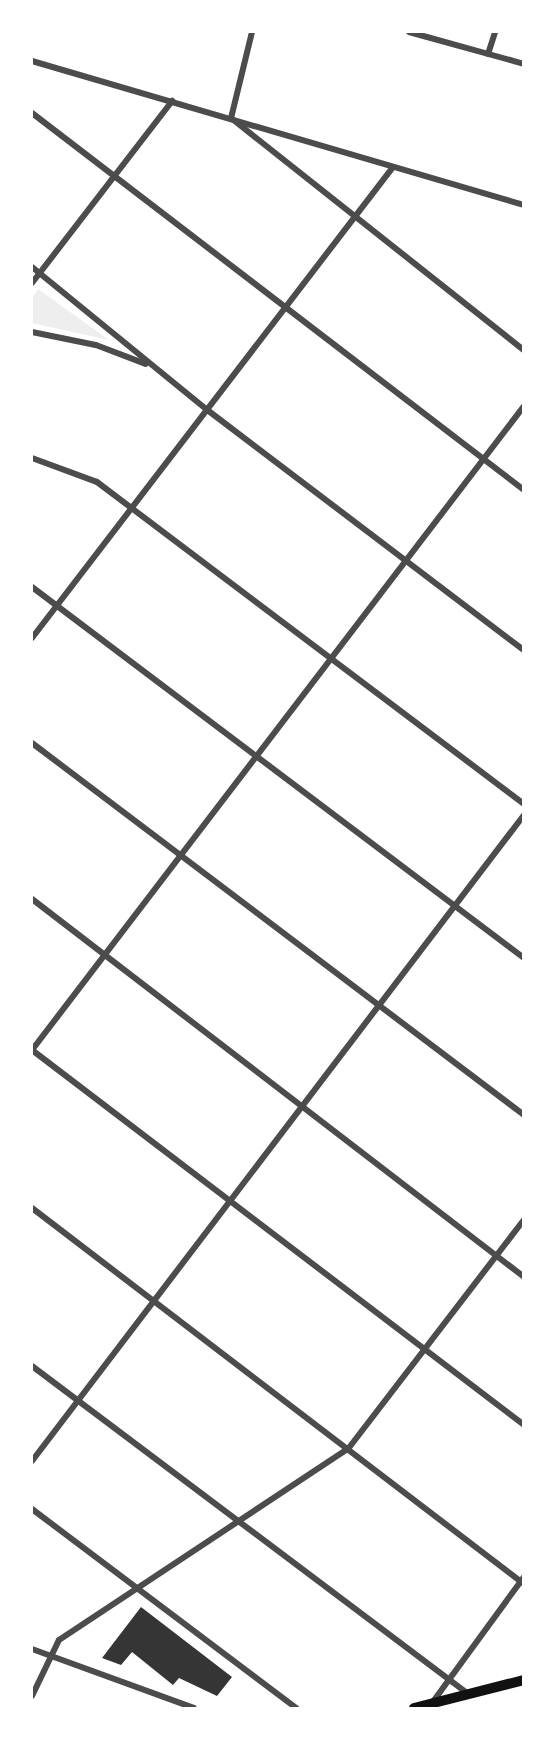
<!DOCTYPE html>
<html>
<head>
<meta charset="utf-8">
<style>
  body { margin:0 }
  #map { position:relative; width:555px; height:1740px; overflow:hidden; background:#fff; font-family:"Varela Round",sans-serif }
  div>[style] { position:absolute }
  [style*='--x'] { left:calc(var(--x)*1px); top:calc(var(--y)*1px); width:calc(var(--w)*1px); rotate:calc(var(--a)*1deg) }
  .green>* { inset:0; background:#eee }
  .building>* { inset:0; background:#353535 }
  .minor>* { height:6px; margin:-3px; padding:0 3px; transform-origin:3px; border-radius:3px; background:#4c4c4c }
  .secondary>* { height:10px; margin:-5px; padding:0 5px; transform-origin:5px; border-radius:5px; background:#111 }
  span { translate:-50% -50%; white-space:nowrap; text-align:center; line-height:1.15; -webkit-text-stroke:6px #fff; paint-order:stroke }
  .frame { position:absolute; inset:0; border:33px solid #fff; pointer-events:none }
</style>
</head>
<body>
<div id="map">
  <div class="green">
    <div style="clip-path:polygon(38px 289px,109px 340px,32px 323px,32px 298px)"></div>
  </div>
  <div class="building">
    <div style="clip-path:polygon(141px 1607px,232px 1677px,217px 1696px,179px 1678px,173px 1685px,132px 1652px,121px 1665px,102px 1658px)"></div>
  </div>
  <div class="minor">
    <div style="--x:252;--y:32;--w:89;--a:103.7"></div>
    <div style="--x:231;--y:118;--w:374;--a:38.4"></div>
    <div style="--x:409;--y:32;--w:119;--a:15.5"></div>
    <div style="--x:488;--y:54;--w:23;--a:-72"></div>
    <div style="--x:32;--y:61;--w:513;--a:16.31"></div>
    <div style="--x:32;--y:113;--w:620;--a:37.46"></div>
    <div style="--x:32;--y:267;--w:225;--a:39.2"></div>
    <div style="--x:206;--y:409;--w:399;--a:37.2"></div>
    <div style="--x:32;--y:283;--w:230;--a:-52.4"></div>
    <div style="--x:32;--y:332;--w:65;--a:11.5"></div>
    <div style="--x:96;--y:345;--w:53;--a:20.8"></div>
    <div style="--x:32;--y:458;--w:69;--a:20.3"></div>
    <div style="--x:97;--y:482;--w:535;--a:37.02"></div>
    <div style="--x:32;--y:587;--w:616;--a:37.02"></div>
    <div style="--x:32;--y:638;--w:593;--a:-52.53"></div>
    <div style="--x:32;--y:743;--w:617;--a:37.09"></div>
    <div style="--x:32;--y:899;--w:620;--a:37.53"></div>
    <div style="--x:32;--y:1050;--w:810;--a:-52.62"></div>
    <div style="--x:32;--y:1050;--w:619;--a:37.31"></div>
    <div style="--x:32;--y:1208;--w:619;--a:37.39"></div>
    <div style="--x:32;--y:1366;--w:544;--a:36.93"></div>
    <div style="--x:32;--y:1461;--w:812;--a:-52.71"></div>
    <div style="--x:32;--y:1509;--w:331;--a:37"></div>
    <div style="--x:32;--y:1649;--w:172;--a:20"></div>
    <div style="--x:32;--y:1696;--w:62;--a:-64.3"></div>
    <div style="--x:59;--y:1640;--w:346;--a:-33.5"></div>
    <div style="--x:348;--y:1449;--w:289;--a:-52.5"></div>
    <div style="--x:432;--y:1703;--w:156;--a:-53.9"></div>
  </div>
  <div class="secondary">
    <div style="--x:414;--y:1708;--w:114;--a:-14.3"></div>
  </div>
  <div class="frame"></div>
</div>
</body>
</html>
